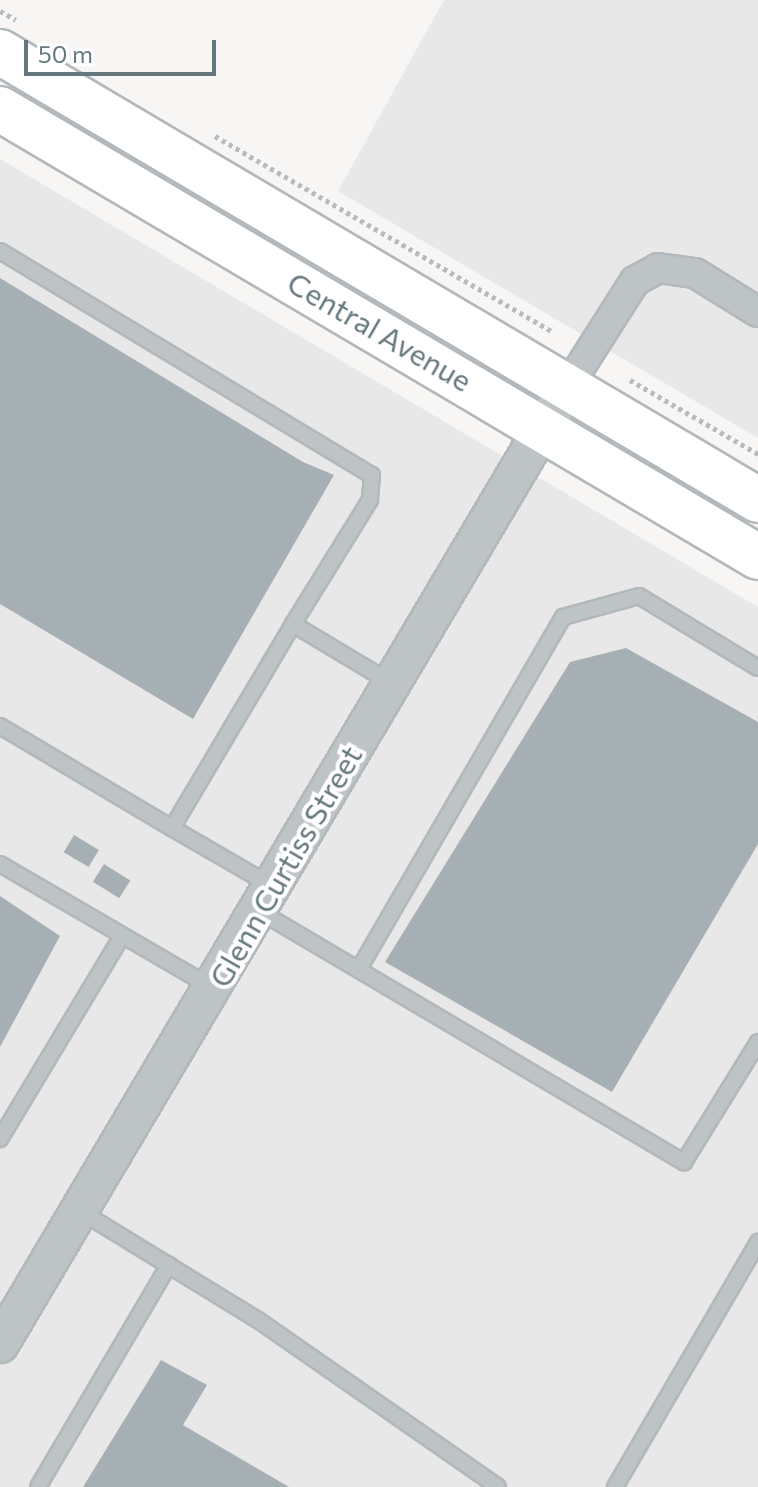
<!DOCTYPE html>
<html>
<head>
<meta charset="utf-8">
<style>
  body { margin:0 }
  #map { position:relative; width:758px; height:1487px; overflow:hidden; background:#f7f6f4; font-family:Commissioner,sans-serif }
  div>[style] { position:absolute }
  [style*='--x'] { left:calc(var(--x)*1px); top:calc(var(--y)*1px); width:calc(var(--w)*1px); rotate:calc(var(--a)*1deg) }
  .built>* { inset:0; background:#e8e8e8 }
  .building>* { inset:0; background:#a6b0b4; transform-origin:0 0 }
  .path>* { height:5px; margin-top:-2.5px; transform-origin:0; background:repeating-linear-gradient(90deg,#b7bbbd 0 4px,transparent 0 8px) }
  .roads { filter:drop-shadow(2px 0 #b2b8bb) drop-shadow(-2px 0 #b2b8bb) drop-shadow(0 2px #b2b8bb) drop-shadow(0 -2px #b2b8bb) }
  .service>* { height:14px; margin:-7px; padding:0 7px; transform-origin:7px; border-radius:7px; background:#bec4c6 }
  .minor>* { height:28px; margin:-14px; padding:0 14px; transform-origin:14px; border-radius:14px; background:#bec4c6 }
  .tertiary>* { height:36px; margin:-18px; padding:0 18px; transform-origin:18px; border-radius:18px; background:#bec4c6 }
  .primary>* { height:44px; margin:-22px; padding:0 22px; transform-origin:22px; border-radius:22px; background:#fff }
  span { translate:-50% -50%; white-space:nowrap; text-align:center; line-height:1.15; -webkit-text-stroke:8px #fff; paint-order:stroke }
  .street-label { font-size:30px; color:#64787e }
  .scale { position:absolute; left:24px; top:40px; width:192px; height:36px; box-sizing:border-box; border:4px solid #64787e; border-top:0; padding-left:10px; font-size:24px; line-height:28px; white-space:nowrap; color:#64787e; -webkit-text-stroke:6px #fff; paint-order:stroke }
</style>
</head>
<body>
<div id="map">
  <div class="built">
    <div style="clip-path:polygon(444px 0,758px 0,758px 438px,338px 191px)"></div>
    <div style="clip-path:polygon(0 159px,758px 607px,758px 1487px,0 1487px)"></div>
  </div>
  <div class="building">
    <div style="clip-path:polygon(0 278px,303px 462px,334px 475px,193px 719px,0 604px)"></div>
    <div style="clip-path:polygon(626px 648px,758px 722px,758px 844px,612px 1092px,385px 962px,570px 662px)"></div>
    <div style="left:74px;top:835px;width:29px;height:20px;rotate:31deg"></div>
    <div style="left:104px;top:864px;width:31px;height:21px;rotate:32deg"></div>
    <div style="clip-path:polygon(0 896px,60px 936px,0 1047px)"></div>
    <div style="clip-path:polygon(161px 1360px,207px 1385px,183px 1425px,289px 1487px,83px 1487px)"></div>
  </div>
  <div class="path">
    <div style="--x:0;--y:11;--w:18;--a:29"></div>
    <div style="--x:215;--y:136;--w:391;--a:30.1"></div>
    <div style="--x:630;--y:380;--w:148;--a:30"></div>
  </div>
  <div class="roads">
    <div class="service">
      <div style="--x:0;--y:251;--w:434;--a:31.1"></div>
      <div style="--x:372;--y:475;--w:25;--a:95"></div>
      <div style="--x:370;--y:500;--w:146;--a:121.8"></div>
      <div style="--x:0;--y:726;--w:200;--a:30.7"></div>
      <div style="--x:0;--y:864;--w:243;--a:30.2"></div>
      <div style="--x:272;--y:886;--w:116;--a:-149.9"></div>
      <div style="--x:172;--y:828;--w:237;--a:-59.3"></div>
      <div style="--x:293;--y:624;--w:114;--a:31"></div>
      <div style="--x:259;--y:911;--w:494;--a:30.6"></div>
      <div style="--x:684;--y:1162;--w:141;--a:-58.3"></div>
      <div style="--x:359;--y:969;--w:407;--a:-59.9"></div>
      <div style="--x:563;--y:617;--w:79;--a:-15.4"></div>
      <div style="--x:639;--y:596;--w:139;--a:31.2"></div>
      <div style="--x:0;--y:1139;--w:237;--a:-59"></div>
      <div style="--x:80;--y:1211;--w:209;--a:31.5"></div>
      <div style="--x:258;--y:1320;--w:292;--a:34.8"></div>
      <div style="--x:38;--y:1487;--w:258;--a:-59.5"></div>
      <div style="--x:615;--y:1487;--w:284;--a:-59.7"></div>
    </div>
    <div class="minor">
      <div style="--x:568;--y:386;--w:125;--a:-57.5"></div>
      <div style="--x:635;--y:281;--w:26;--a:-29"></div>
      <div style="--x:658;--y:268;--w:37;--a:8"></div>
      <div style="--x:695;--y:273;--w:74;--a:31.8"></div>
    </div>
    <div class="tertiary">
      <div style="--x:0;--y:1344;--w:1114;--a:-59.34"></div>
    </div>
    <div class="primary">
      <div style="--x:0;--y:52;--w:880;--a:30.58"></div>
      <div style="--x:0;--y:109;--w:880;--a:30.58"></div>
    </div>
  </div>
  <div class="street-label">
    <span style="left:380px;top:331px;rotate:30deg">Central Avenue</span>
    <span style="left:285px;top:866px;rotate:-60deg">Glenn Curtiss Street</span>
  </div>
  <div class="scale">50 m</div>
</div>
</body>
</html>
